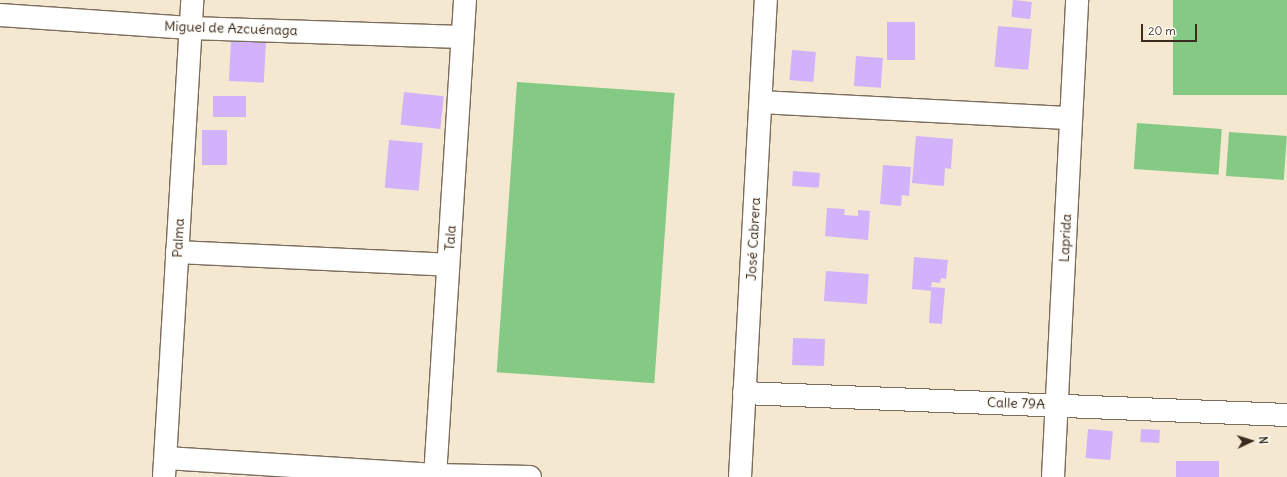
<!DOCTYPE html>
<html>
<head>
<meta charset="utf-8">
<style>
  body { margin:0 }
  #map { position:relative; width:1287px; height:477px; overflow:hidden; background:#f4e8d0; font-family:Delius,sans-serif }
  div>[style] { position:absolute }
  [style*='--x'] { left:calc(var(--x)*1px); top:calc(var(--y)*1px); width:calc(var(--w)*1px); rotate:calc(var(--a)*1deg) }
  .green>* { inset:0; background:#85ca84; transform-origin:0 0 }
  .building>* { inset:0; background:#d2b3fb; transform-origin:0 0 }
  .roads { filter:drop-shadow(1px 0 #7c6c5c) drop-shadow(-1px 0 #7c6c5c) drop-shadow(0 1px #7c6c5c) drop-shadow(0 -1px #7c6c5c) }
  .minor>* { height:22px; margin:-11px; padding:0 11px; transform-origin:11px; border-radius:11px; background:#fff }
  span { translate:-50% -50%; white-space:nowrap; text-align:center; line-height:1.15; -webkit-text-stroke:3.5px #fdfcf7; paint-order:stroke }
  .street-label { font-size:14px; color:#3b2a1e }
  .north { position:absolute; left:1231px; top:421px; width:40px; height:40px; -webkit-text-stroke:3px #fdfcf7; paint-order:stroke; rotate:86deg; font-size:11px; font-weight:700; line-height:16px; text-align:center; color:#3b2a1e }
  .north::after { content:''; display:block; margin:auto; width:14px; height:18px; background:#3b2a1e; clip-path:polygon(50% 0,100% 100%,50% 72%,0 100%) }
  .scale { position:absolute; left:1141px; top:24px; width:56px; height:18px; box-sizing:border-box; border:2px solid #3b2a1e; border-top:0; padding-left:5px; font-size:12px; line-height:14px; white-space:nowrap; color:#3b2a1e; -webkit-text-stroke:3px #fdfcf7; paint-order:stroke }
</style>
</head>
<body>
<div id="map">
  <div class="green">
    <div style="left:1173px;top:0;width:114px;height:95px"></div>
    <div style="left:517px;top:82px;width:158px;height:291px;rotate:4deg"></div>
    <div style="left:1137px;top:123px;width:85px;height:46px;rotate:4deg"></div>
    <div style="left:1229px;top:132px;width:58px;height:44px;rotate:4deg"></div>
  </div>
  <div class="building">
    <div style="left:1013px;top:0;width:19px;height:17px;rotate:6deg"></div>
    <div style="left:887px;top:22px;width:28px;height:38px"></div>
    <div style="left:998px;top:26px;width:34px;height:41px;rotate:5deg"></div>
    <div style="left:231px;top:40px;width:35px;height:41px;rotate:3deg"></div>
    <div style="left:792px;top:50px;width:24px;height:30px;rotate:5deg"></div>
    <div style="left:856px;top:56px;width:27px;height:30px;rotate:4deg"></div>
    <div style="left:404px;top:92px;width:40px;height:33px;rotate:6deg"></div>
    <div style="left:213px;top:96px;width:33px;height:21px"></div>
    <div style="left:202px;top:130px;width:25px;height:35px"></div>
    <div style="clip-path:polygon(916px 136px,953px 139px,951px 169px,945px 168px,944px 186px,912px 183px)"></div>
    <div style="left:389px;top:140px;width:34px;height:48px;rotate:5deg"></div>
    <div style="clip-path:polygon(883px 165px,911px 167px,909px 196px,902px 195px,901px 206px,880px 204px)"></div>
    <div style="left:793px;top:171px;width:27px;height:15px;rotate:4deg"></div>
    <div style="clip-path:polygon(827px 208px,845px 209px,844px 215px,858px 216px,858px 210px,870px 211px,868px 240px,825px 236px)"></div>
    <div style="clip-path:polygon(914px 257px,948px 260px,946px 279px,941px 278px,940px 283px,932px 282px,931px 287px,945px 288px,942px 324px,929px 323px,931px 291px,912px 289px)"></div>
    <div style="left:826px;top:271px;width:43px;height:30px;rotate:4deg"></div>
    <div style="left:793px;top:338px;width:32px;height:27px;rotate:2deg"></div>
    <div style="left:1088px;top:429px;width:25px;height:29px;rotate:5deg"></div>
    <div style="left:1141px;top:429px;width:19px;height:13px;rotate:3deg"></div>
    <div style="left:1176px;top:461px;width:43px;height:16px"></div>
  </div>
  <div class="roads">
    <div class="minor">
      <div style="--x:0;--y:15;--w:190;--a:3.9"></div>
      <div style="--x:190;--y:28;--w:272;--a:1.9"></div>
      <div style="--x:761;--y:102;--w:310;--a:3"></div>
      <div style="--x:177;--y:252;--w:271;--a:2.7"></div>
      <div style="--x:744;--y:393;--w:543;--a:2.32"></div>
      <div style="--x:166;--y:458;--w:270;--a:3.6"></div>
      <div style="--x:435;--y:475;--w:95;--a:1.2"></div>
      <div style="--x:164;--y:477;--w:478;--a:-86.6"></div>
      <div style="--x:435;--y:477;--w:478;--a:-86.4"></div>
      <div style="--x:740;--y:477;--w:478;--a:-86.9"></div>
      <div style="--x:1053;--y:477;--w:478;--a:-87.1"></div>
    </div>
  </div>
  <div class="street-label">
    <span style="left:231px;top:28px;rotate:2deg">Miguel de Azcuénaga</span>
    <span style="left:178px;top:238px;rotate:-87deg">Palma</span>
    <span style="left:450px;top:238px;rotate:-86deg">Tala</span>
    <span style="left:1065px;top:238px;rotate:-87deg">Laprida</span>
    <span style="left:753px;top:239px;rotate:-87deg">José Cabrera</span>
    <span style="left:1016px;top:403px;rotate:2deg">Calle 79A</span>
  </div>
  <div class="north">N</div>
  <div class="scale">20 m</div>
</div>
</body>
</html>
